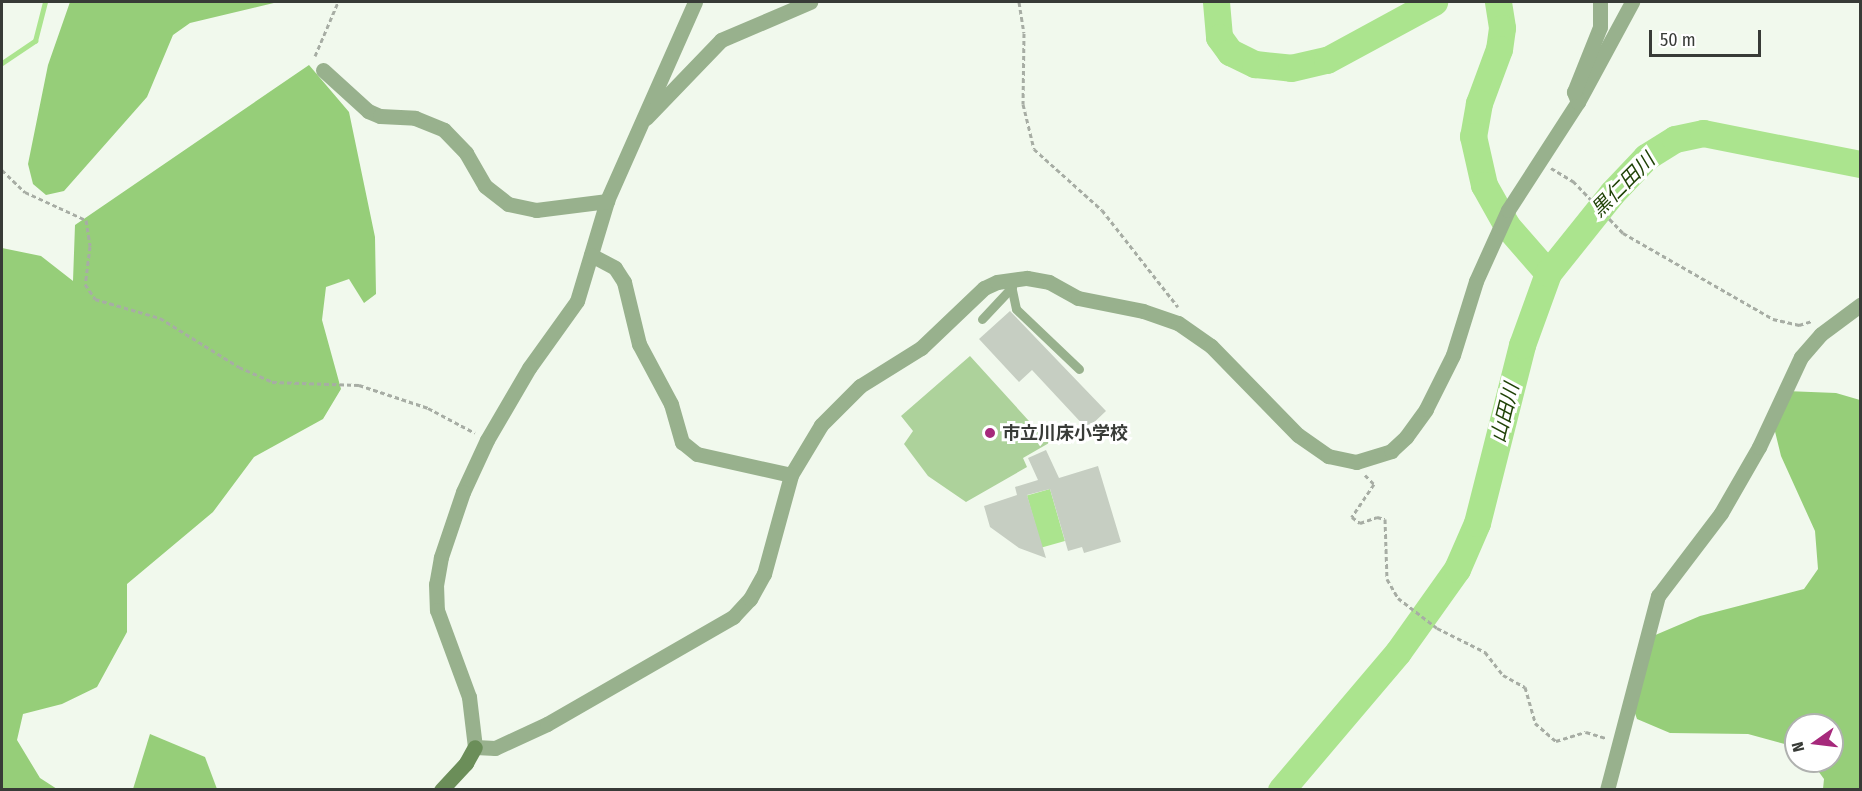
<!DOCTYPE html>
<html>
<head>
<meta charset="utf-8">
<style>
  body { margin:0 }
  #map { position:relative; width:1862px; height:791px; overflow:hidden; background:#f1f9ed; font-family:"Fira Sans Condensed","Noto Sans JP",sans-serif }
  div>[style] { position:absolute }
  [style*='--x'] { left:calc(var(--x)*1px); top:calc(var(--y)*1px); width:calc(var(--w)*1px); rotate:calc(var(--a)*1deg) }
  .green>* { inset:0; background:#add29b }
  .forest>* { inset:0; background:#96ce79 }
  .water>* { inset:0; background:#abe48e; transform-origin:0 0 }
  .stream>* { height:4.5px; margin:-2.25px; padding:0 2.25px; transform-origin:2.25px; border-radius:2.25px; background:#abe48e }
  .river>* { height:27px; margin:-13.5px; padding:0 13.5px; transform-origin:13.5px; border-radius:13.5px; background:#abe48e }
  .building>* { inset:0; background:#c6cec2 }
  .path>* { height:3px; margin-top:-1.5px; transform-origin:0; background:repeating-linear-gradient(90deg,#a7ada4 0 4.5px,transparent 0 7.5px) }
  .lane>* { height:9px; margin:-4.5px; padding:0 4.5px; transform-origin:4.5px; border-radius:4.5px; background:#98b18d }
  .street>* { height:15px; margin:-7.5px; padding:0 7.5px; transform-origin:7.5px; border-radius:7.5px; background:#98b18d }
  .secondary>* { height:15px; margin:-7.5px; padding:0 7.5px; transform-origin:7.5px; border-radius:7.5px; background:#6b8e59 }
  .dots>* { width:16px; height:16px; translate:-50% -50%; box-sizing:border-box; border:3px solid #fff; border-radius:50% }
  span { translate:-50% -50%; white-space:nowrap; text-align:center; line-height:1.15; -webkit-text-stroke:6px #fff; paint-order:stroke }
  .poi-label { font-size:18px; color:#383b37; font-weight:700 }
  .left { translate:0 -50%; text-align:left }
  .water-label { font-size:20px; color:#204307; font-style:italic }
  .frame { position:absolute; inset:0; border:3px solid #383b37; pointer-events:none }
  .north { position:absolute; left:1784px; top:713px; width:60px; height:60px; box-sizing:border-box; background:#fff; border:2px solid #afb1af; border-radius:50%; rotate:256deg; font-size:16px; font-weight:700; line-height:24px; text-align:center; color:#383b37 }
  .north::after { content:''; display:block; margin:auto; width:21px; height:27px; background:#a6297b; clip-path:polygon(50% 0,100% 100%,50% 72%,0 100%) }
  .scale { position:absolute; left:1649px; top:30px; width:112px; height:27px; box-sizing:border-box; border:3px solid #383b37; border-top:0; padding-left:8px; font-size:18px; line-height:21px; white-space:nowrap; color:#383b37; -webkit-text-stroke:4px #fff; paint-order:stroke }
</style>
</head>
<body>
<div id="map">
  <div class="green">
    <div style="clip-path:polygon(970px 356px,1049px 443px,1023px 458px,1027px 467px,966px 502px,928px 476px,904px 444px,913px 431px,901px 416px)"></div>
  </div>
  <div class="forest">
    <div style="clip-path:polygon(70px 2px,278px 2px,190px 23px,173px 35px,147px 97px,64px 191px,46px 195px,33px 184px,28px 164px,48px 65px)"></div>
    <div style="clip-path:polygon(309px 65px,349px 112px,375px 237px,376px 294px,364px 303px,349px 279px,326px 287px,322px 320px,341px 389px,323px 419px,254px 457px,213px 512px,127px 584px,127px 632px,97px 687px,62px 704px,23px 714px,17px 740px,40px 778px,57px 789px,2px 789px,2px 248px,41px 256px,73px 281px,75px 225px)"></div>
    <div style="clip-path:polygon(1786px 391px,1836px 393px,1860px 400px,1860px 789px,1823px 789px,1824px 779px,1811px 761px,1832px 761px,1832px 725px,1796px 725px,1796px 747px,1748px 734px,1670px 733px,1637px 719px,1627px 691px,1653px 636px,1700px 616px,1804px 589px,1818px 569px,1815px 531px,1781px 456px,1771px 415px)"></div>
    <div style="clip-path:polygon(150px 734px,205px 757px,217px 789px,133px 789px)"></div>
  </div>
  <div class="water">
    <div style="left:1050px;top:489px;width:54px;height:24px;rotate:74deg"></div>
  </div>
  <div class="stream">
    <div style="--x:2;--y:63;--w:40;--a:-34"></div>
    <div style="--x:35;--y:41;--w:40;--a:-75.6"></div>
  </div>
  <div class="river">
    <div style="--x:1216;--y:2;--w:35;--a:85"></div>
    <div style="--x:1219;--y:37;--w:19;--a:54"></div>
    <div style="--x:1230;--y:52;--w:28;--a:26"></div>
    <div style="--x:1255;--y:64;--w:36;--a:6"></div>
    <div style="--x:1291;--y:68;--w:37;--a:-13"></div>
    <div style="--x:1327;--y:60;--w:122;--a:-28.5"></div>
    <div style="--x:1498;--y:2;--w:26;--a:81"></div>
    <div style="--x:1502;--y:28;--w:21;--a:98"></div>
    <div style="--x:1499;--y:49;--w:58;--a:110.3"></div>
    <div style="--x:1479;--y:103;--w:34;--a:100"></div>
    <div style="--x:1473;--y:136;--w:50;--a:77.3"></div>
    <div style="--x:1484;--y:185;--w:47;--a:60.7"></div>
    <div style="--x:1507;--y:226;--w:62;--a:48.9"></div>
    <div style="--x:1281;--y:790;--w:181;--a:-49.7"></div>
    <div style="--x:1398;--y:652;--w:102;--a:-54.6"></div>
    <div style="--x:1457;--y:569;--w:50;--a:-66.5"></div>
    <div style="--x:1477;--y:523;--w:184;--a:-75.8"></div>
    <div style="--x:1522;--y:345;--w:77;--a:-70.1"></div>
    <div style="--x:1548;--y:273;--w:102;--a:-51.3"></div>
    <div style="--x:1612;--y:193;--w:50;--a:-46.6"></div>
    <div style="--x:1646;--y:157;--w:34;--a:-32"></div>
    <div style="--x:1675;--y:139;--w:29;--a:-12"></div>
    <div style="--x:1703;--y:133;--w:160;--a:11.2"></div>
  </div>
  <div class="building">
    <div style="clip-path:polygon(1010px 311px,1106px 411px,1087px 429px,1032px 370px,1019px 382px,979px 339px)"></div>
    <div style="clip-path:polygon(1046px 450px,1059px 478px,1098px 466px,1121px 542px,1084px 553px,1082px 547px,1068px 551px,1050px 489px,1027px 495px,1046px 558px,1019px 548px,990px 527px,984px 506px,1017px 495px,1015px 487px,1038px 480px,1028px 458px)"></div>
  </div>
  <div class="path">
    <div style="--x:1019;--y:2;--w:31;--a:81"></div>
    <div style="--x:1024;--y:33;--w:71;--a:90.8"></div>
    <div style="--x:1023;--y:104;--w:46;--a:76.3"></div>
    <div style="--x:1034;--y:149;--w:91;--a:41.9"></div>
    <div style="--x:1102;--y:210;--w:123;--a:51.9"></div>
    <div style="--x:315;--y:56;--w:59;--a:-66.9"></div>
    <div style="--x:1551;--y:168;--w:26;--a:31"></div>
    <div style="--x:1573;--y:181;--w:72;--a:46.1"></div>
    <div style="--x:1623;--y:233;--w:173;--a:29.8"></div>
    <div style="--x:1773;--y:319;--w:27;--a:13"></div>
    <div style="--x:1799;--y:325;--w:14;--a:-17"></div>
    <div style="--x:2;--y:170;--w:32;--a:44"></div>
    <div style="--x:25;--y:192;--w:67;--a:24.7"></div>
    <div style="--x:86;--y:220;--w:26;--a:81"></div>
    <div style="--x:90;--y:246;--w:38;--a:97"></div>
    <div style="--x:85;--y:284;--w:18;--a:56"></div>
    <div style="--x:95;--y:299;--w:68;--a:16.3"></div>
    <div style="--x:160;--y:318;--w:93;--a:31.8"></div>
    <div style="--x:239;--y:367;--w:36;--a:24"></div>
    <div style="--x:272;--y:382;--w:87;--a:2"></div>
    <div style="--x:359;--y:385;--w:73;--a:18.4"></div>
    <div style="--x:428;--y:408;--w:53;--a:28"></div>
    <div style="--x:1365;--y:475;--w:13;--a:45"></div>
    <div style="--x:1374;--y:484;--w:40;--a:124"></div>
    <div style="--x:1352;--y:517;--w:10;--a:37"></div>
    <div style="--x:1360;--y:523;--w:18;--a:-19"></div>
    <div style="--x:1377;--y:517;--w:8;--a:14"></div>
    <div style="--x:1385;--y:519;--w:60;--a:88.1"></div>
    <div style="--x:1387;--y:579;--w:22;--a:60"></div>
    <div style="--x:1398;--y:598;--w:49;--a:37.6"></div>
    <div style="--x:1437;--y:628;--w:54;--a:26.6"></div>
    <div style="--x:1485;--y:652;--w:29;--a:52"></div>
    <div style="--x:1503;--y:675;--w:25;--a:29"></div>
    <div style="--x:1525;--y:687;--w:37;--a:74"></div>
    <div style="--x:1535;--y:723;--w:28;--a:41"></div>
    <div style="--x:1556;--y:741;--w:31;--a:-17"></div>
    <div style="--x:1586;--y:732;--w:21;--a:17"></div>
  </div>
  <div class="lane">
    <div style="--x:1012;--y:290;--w:19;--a:78"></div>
    <div style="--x:1016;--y:309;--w:87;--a:43.6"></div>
    <div style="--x:982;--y:319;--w:44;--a:-46.8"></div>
  </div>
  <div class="street">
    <div style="--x:695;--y:2;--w:218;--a:113.9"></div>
    <div style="--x:607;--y:201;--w:104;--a:106.7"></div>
    <div style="--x:577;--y:301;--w:82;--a:125.6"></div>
    <div style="--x:529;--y:368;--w:83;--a:120.3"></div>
    <div style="--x:487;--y:440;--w:57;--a:114.8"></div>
    <div style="--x:463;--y:492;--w:69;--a:108.7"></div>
    <div style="--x:441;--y:557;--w:27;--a:100"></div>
    <div style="--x:436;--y:584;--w:26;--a:88"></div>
    <div style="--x:437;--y:610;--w:93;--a:69.8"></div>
    <div style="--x:469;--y:697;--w:50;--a:83.2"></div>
    <div style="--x:475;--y:747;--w:20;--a:3"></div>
    <div style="--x:495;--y:748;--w:57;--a:-24.8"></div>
    <div style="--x:547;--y:724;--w:215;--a:-29.9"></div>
    <div style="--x:733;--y:617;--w:25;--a:-47"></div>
    <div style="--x:750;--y:599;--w:29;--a:-61"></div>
    <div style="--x:764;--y:574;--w:103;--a:-74.7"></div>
    <div style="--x:791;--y:475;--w:58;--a:-59"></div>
    <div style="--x:821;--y:425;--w:55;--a:-45"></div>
    <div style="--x:860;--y:386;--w:72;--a:-31.9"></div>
    <div style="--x:921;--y:348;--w:87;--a:-43.6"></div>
    <div style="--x:984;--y:288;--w:14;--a:-25"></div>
    <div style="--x:997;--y:282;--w:30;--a:-8"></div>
    <div style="--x:1027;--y:278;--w:22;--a:10"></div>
    <div style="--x:1049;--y:282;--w:33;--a:29"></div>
    <div style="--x:1078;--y:298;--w:66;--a:11.3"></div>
    <div style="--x:1143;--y:311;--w:37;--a:19"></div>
    <div style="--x:1178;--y:323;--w:40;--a:34.9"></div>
    <div style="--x:1211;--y:346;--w:124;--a:45.7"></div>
    <div style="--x:1298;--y:435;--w:37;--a:35"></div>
    <div style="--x:1328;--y:456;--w:29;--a:12"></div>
    <div style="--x:1356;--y:462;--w:37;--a:-17"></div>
    <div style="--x:1391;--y:451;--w:21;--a:-43"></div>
    <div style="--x:1406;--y:437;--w:34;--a:-54"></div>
    <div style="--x:1426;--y:409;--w:60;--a:-63.4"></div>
    <div style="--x:1453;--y:355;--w:77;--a:-72.7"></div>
    <div style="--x:1476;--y:281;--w:78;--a:-65.7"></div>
    <div style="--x:1508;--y:210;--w:129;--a:-57.1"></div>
    <div style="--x:1578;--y:102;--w:114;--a:-61.6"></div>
    <div style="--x:323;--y:70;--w:61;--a:42.3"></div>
    <div style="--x:368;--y:111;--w:13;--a:23"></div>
    <div style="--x:380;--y:116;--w:35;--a:3"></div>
    <div style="--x:415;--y:118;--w:31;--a:22"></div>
    <div style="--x:444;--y:130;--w:32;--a:46"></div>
    <div style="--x:466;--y:153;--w:38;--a:60"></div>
    <div style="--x:485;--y:186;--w:29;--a:38"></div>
    <div style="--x:508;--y:204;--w:29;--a:12"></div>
    <div style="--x:536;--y:210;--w:72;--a:-7.2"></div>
    <div style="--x:1578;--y:102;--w:11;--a:-112"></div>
    <div style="--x:1574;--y:92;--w:70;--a:-68.2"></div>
    <div style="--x:1600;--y:27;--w:25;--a:-90"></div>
    <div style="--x:646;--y:118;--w:108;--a:-46.1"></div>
    <div style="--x:721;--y:40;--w:97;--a:-23.1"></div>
    <div style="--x:591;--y:255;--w:27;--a:28"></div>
    <div style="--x:615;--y:268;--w:17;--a:57"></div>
    <div style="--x:624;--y:282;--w:64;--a:76.4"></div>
    <div style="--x:639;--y:344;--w:68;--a:61.9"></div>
    <div style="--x:671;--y:404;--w:40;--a:74"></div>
    <div style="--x:682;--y:442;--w:19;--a:39"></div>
    <div style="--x:697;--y:454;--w:96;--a:12.6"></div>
    <div style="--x:1607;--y:790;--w:201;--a:-75.3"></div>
    <div style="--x:1658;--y:596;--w:104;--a:-52.8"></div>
    <div style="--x:1721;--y:513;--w:76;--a:-60.1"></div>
    <div style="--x:1759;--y:447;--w:99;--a:-65"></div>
    <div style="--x:1801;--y:357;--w:30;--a:-49"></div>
    <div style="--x:1821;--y:334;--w:49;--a:-36.6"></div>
  </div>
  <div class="secondary">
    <div style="--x:441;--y:790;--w:37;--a:-47"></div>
    <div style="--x:466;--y:763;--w:18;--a:-61"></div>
  </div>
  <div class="dots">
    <div style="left:990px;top:433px;background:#a6297b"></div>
  </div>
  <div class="poi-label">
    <span class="left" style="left:1002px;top:433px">市立川床小学校</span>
  </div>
  <div class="water-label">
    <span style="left:1623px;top:185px;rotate:-45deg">黒仁田川</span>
    <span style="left:1505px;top:413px;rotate:-76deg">山田川</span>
  </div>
  <div class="frame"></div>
  <div class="north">N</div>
  <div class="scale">50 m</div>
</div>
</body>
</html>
